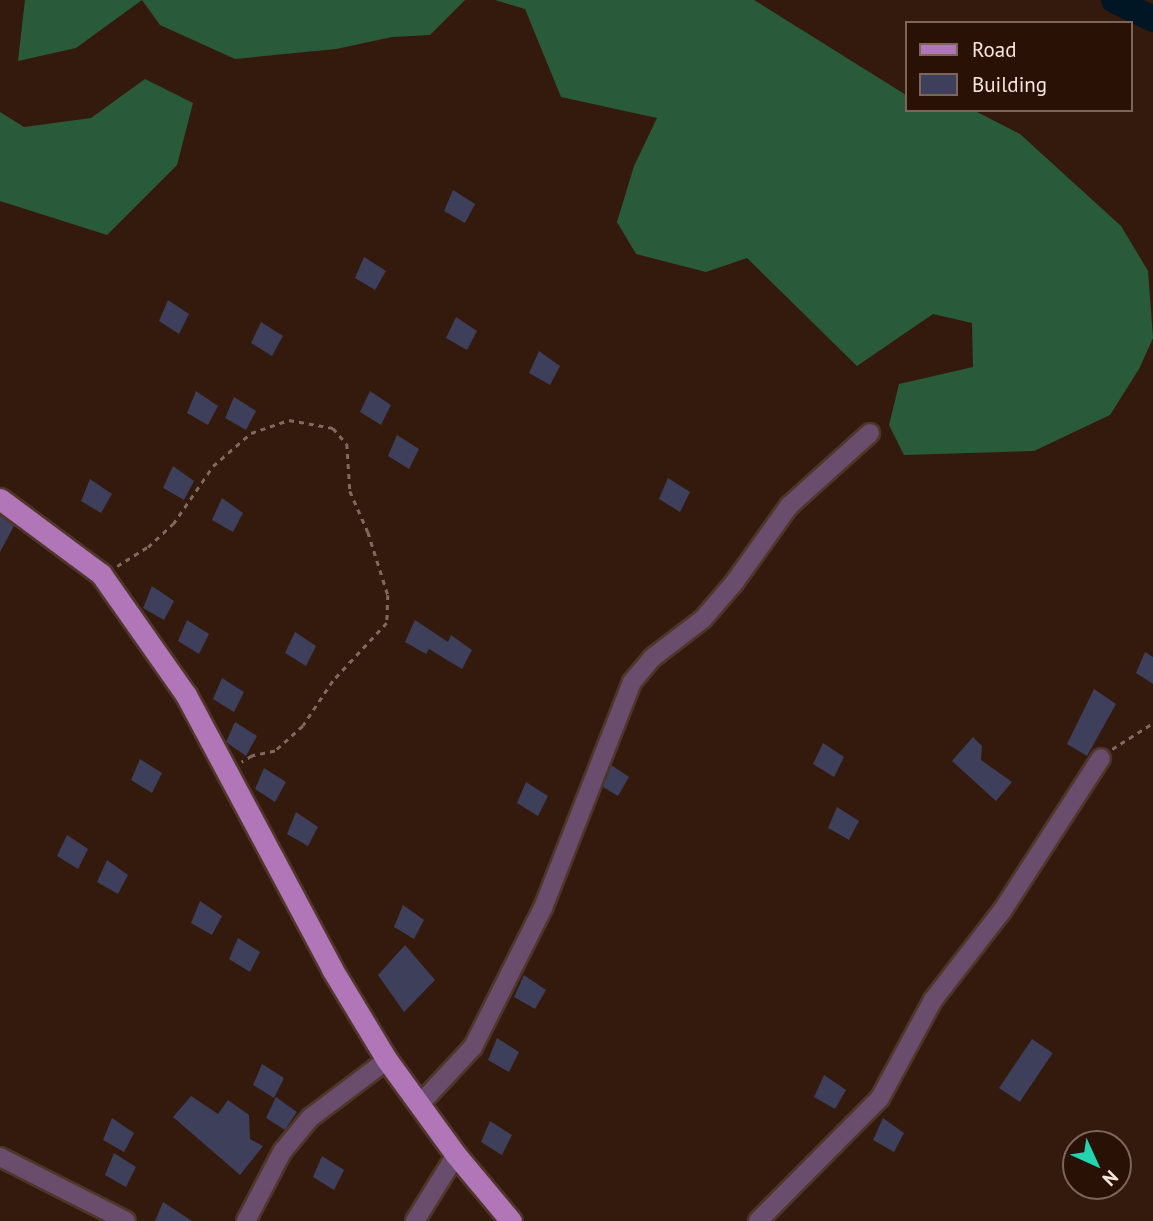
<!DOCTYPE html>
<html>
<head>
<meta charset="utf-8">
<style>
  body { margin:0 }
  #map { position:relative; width:1153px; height:1221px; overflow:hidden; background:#341a0d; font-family:"PT Sans",sans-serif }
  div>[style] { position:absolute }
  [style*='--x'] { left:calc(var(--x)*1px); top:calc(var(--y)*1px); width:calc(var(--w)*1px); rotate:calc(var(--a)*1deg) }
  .forest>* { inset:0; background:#295b3b }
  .river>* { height:26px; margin:-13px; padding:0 13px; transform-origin:13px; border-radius:13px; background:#001625 }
  .building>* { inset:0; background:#3d3f5b; transform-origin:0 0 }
  .path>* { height:2.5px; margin-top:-1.25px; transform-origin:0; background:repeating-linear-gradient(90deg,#80695e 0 5px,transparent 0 10px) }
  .roads { filter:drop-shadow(2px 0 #4f362a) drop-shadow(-2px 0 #4f362a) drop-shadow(0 2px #4f362a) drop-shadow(0 -2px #4f362a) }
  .minor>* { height:18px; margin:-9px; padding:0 9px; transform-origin:9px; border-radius:9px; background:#6a4d6c }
  .major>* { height:21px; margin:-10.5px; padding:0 10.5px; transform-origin:10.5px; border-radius:10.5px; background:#b176b7 }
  span { translate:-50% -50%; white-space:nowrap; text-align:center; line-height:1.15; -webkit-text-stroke:7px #291105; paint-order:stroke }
  .legend { position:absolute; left:905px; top:21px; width:228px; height:91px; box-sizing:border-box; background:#291105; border:2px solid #7c665b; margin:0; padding:9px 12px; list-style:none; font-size:21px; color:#f8e5dd }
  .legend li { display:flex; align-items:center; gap:14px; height:35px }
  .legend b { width:35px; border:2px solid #7c665b }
  .north { position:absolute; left:1062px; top:1130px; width:70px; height:70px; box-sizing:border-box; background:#291105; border:2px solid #7c665b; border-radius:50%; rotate:135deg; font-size:19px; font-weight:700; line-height:28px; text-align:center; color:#f8e5dd }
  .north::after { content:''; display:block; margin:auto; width:24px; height:32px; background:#22d5af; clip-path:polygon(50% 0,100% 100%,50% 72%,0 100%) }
</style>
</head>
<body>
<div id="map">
  <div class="forest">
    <div style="clip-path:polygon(25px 0,142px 0,76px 48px,18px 61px)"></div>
    <div style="clip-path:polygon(142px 0,465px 0,430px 35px,392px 37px,336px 49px,235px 59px,160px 25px)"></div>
    <div style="clip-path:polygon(495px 0,754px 0,906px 95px,906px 110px,973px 110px,1020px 134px,1121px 226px,1148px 271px,1153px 338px,1139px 369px,1110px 415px,1034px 451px,904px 455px,889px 425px,899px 384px,973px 367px,972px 323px,933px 314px,857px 366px,747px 258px,706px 272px,636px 254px,617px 222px,634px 166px,657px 118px,561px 97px,525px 9px)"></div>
    <div style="clip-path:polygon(145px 79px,193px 103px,177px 165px,107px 235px,0 201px,0 112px,24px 127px,91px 118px)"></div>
  </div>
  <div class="river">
    <div style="--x:1114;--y:0;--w:43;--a:26"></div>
  </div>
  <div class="building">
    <div style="clip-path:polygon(453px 190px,475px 204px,465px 223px,444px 211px)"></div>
    <div style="clip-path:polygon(364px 257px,386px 271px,375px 290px,355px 278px)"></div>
    <div style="clip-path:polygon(168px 300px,189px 314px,179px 334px,159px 321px)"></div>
    <div style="clip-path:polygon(456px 317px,477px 331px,467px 350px,446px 338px)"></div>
    <div style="clip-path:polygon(261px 322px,283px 336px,272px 356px,251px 343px)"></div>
    <div style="clip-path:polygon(539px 351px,560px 366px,550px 385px,529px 373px)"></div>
    <div style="clip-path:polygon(196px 391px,218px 406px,208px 425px,187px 413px)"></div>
    <div style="clip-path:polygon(370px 391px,391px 405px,381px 425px,360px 412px)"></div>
    <div style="clip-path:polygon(234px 397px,256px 411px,246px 430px,225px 418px)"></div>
    <div style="clip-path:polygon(397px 435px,419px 449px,409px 469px,388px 456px)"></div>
    <div style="clip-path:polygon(173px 466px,194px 481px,184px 500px,163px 488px)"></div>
    <div style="clip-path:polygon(668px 478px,690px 492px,680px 512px,659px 499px)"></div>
    <div style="clip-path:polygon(90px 479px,112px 494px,101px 513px,81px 501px)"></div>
    <div style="clip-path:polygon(222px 498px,243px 513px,233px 532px,212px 520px)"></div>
    <div style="clip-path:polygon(0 515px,14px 526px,0 552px)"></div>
    <div style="clip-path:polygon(152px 586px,174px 601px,164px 620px,143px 608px)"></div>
    <div style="clip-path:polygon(187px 620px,209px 634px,199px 654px,178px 641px)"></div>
    <div style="clip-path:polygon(415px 620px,448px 642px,451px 635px,472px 650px,462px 669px,429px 649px,426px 654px,405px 642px)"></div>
    <div style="clip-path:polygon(295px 632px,316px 646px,306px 666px,285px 653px)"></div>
    <div style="clip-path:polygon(1145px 652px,1153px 657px,1153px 684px,1136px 673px)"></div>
    <div style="clip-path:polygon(222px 678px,244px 692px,234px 712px,213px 699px)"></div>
    <div style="clip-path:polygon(1094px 689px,1116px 704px,1087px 756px,1067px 744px)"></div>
    <div style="clip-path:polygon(235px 722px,257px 736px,246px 756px,226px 742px)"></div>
    <div style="clip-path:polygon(973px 737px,982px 746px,981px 760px,1012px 782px,996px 801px,952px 761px)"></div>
    <div style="clip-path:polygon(823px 743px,844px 757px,834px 777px,813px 764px)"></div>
    <div style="clip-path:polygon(140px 759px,162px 773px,152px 793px,131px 780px)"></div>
    <div style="clip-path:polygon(611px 765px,629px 777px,618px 796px,603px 787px)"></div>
    <div style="clip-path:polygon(264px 768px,286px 782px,275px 802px,255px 789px)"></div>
    <div style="clip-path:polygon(526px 782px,548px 796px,538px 816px,517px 803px)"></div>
    <div style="clip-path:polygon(837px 807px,859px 821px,849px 840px,828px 828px)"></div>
    <div style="clip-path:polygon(296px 812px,318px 827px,308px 846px,287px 834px)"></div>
    <div style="clip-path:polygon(67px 835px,88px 849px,78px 869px,57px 856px)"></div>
    <div style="clip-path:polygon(107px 860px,128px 875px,118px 894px,97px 882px)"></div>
    <div style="clip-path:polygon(200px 901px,222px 916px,212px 935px,191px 923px)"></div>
    <div style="clip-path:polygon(403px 905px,424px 920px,414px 939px,394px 927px)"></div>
    <div style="clip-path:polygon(238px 938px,260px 952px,250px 972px,229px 959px)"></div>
    <div style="clip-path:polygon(405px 945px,435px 980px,404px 1012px,378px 975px)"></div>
    <div style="clip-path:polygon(524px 975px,546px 990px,535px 1009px,514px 997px)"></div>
    <div style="clip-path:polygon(497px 1038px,519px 1052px,509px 1072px,488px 1060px)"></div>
    <div style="left:1032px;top:1039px;width:25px;height:59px;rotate:34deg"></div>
    <div style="clip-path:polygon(262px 1064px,284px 1078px,274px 1098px,253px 1085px)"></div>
    <div style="clip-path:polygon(824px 1075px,846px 1090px,835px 1109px,814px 1097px)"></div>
    <div style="clip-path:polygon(191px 1096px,218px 1114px,228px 1100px,249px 1115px,250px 1139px,263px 1146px,240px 1175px,173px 1117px)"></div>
    <div style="clip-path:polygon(276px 1097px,297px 1112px,285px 1130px,266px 1118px)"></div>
    <div style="clip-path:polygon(112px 1118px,134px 1133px,124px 1152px,103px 1140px)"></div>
    <div style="clip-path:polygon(883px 1118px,904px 1133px,894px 1152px,873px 1140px)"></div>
    <div style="clip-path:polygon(490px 1121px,512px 1135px,502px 1155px,481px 1142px)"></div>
    <div style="clip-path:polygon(114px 1153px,136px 1167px,126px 1187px,105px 1175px)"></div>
    <div style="clip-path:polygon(322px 1156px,344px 1170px,334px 1190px,313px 1177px)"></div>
    <div style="clip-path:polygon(163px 1202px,192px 1221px,155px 1221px)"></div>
  </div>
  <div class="path">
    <div style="--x:117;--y:566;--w:36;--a:-32"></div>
    <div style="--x:148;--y:547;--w:34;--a:-43"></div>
    <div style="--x:173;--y:524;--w:70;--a:-55.4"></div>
    <div style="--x:213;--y:466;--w:50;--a:-41"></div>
    <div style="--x:251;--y:433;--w:40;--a:-18.9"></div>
    <div style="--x:289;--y:420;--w:45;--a:10.3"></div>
    <div style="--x:333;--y:428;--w:21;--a:49"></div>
    <div style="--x:347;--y:444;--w:47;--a:86.3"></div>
    <div style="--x:350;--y:491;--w:45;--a:66.3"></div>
    <div style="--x:368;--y:532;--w:66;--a:72.4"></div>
    <div style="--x:388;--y:595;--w:28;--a:92"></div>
    <div style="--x:387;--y:623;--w:79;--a:133"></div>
    <div style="--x:333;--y:681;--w:54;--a:123.7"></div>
    <div style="--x:303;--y:726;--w:38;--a:138"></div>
    <div style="--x:275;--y:751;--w:24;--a:168"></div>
    <div style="--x:252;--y:756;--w:12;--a:149"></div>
    <div style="--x:1112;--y:749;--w:49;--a:-32.4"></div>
  </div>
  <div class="roads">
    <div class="minor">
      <div style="--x:420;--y:1104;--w:78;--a:-47.1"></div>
      <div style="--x:473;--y:1047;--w:156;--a:-63.3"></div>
      <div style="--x:543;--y:908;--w:243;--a:-68.5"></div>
      <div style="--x:632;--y:682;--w:31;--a:-50"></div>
      <div style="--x:652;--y:658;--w:64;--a:-37.4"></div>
      <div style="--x:703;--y:619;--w:48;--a:-49.3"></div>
      <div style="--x:734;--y:583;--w:95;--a:-54.5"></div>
      <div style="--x:789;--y:506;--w:109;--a:-42"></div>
      <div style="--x:0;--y:1157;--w:141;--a:26.9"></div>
      <div style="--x:246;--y:1221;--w:78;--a:-62.4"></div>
      <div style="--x:282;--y:1152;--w:44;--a:-50.5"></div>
      <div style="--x:310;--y:1118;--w:96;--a:-37"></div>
      <div style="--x:415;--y:1221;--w:78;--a:-58.2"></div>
      <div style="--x:758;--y:1221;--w:173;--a:-45.2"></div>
      <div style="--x:880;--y:1098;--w:111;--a:-61.6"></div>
      <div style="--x:933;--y:1000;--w:113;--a:-52.2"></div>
      <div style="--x:1002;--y:911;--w:182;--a:-57.1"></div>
    </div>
    <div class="major">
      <div style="--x:0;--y:499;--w:126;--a:36.6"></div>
      <div style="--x:101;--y:574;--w:148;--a:54.9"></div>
      <div style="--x:186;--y:695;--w:310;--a:61.9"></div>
      <div style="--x:332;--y:969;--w:106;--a:58.9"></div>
      <div style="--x:387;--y:1060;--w:117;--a:54"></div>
      <div style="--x:456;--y:1155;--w:86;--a:50.2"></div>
    </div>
  </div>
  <ul class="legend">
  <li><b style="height:9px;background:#b176b7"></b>Road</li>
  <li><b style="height:19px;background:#3d3f5b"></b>Building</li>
  </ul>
  <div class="north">N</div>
</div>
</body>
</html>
